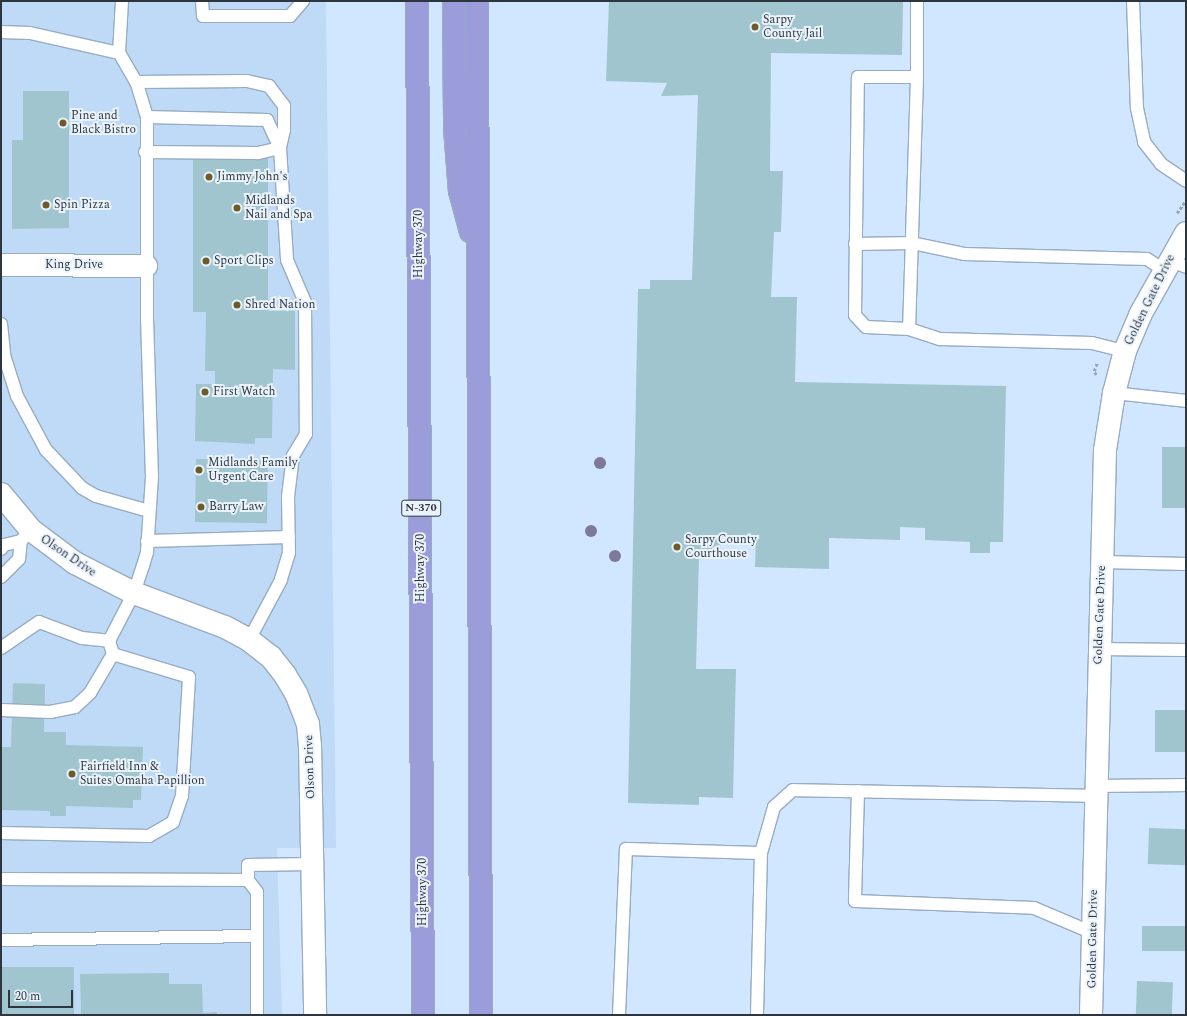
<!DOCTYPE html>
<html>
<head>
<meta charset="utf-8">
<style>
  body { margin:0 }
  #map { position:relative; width:1187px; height:1016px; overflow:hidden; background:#d1e7ff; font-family:Spectral,serif }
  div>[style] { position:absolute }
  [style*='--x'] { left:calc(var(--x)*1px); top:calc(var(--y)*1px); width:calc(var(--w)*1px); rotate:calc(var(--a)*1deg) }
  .built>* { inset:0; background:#bedaf6 }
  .building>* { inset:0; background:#a1c5cf; transform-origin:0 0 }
  .path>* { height:2.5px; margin-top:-1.25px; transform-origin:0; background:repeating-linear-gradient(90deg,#95a7b9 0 3px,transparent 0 5px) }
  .roads { filter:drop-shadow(1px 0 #97acc3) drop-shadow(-1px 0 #97acc3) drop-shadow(0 1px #97acc3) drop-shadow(0 -1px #97acc3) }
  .service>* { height:12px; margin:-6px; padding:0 6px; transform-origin:6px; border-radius:6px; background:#fff }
  .minor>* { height:22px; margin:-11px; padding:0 11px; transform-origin:11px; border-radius:11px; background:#fff }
  .trunk>* { height:22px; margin:-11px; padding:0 11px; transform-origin:11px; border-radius:11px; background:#9b9cda }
  .trees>* { width:12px; height:12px; margin:-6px; border-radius:50%; background:#7d7a99 }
  .dots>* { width:11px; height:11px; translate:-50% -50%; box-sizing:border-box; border:2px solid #eaf3fc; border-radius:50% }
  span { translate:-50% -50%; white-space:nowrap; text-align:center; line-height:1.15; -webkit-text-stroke:4px #eaf3fc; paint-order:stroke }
  .shield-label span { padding:1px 3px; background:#eaf3fc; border:1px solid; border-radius:3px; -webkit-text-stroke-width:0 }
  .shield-label { font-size:11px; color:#2d363f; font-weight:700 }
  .poi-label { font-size:12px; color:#2d363f }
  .left { translate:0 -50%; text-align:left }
  .street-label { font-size:12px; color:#2d363f }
  .frame { position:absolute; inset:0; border:2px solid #2d363f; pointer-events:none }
  .scale { position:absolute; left:8px; top:990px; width:65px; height:18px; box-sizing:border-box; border:2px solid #2d363f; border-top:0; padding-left:5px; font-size:12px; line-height:14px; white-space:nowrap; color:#2d363f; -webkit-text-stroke:3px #eaf3fc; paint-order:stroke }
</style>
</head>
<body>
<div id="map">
  <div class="built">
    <div style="clip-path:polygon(1px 1px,326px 1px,336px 848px,277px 848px,282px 1015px,1px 1015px)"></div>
  </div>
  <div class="building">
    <div style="clip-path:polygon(609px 1px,903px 1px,902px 55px,771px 53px,770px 171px,783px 171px,781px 232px,774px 232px,771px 297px,797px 297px,795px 382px,1006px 386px,1003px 542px,990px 542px,990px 553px,970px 553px,970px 542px,925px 540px,925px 528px,900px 527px,900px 540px,829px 538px,829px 569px,755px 567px,756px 536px,721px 535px,720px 558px,699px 558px,696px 669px,736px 669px,733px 798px,699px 797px,699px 805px,628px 803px,638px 289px,650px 289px,650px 280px,692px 280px,698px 95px,661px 96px,667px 83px,606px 81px)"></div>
    <div style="clip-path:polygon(23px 91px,69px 91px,69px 228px,12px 229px,12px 140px,23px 140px)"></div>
    <div style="clip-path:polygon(193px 157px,268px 158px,268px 311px,295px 311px,295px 370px,273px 369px,272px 438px,255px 438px,255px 444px,195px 441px,196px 384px,215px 384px,215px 371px,205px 371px,206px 312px,193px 312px)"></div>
    <div style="left:1162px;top:447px;width:24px;height:61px"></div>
    <div style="left:196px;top:459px;width:72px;height:63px;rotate:1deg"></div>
    <div style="clip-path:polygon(13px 683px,45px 684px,44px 732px,66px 732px,66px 745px,143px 747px,141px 800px,133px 800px,133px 808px,66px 806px,66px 816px,50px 816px,50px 811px,1px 810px,1px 747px,11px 747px)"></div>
    <div style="left:1186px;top:710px;width:42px;height:31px;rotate:90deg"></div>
    <div style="left:1149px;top:828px;width:37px;height:36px;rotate:2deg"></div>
    <div style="left:1186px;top:926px;width:25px;height:44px;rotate:90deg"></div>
    <div style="left:74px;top:967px;width:48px;height:73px;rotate:90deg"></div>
    <div style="clip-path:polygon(169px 973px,169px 984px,202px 984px,203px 1013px,217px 1012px,217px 1015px,81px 1015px,80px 974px)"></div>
    <div style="left:1137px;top:981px;width:36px;height:34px;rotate:2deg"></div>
  </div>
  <div class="path">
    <div style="--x:1177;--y:213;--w:16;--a:-55"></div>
    <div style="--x:1096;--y:375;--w:4;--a:-117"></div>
    <div style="--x:1094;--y:371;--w:9;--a:-69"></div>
  </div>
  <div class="roads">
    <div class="service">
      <div style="--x:202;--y:1;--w:15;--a:86"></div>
      <div style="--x:203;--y:16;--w:87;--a:0"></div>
      <div style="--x:290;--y:16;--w:20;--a:-49"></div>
      <div style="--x:917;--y:1;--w:76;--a:90"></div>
      <div style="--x:917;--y:77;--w:252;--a:91.8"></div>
      <div style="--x:909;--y:329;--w:43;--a:-177.3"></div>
      <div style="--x:866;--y:327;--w:16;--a:-133"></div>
      <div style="--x:855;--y:315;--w:238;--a:-89.3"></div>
      <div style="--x:858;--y:77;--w:59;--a:0"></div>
      <div style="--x:1133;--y:1;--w:107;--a:87.9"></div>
      <div style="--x:1137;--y:108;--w:35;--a:78"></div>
      <div style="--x:1144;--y:142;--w:28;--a:52"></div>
      <div style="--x:1161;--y:164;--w:30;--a:34"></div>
      <div style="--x:1;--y:32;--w:29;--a:2"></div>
      <div style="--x:30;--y:33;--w:91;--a:12.7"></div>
      <div style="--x:136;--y:82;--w:111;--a:-0.5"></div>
      <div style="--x:247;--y:81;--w:23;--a:13"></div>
      <div style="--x:269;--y:86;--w:25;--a:53"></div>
      <div style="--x:284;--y:106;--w:24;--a:90"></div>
      <div style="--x:284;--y:130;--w:18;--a:103"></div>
      <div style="--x:280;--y:148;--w:23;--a:167"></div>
      <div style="--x:258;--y:153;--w:113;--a:-179.5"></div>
      <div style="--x:147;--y:117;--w:120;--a:1.4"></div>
      <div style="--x:267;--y:120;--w:31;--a:65"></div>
      <div style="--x:280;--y:148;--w:112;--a:86.4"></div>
      <div style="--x:287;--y:260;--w:46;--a:66.8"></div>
      <div style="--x:305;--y:302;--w:132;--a:89.6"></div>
      <div style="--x:306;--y:434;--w:26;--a:121"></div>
      <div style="--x:293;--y:456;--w:41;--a:97"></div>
      <div style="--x:288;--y:497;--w:56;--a:89"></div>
      <div style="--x:289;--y:553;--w:28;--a:107"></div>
      <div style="--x:281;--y:580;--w:68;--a:118.1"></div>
      <div style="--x:855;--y:244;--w:57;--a:-1"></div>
      <div style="--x:912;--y:243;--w:53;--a:11.9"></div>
      <div style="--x:964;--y:254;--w:183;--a:1.6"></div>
      <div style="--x:1147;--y:259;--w:20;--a:33"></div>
      <div style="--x:1169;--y:260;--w:18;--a:22"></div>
      <div style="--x:1;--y:324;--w:31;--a:84"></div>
      <div style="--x:4;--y:355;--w:43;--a:72.4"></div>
      <div style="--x:17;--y:396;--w:61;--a:61.8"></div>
      <div style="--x:46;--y:450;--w:52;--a:46.5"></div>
      <div style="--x:82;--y:488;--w:16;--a:30"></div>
      <div style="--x:96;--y:496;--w:55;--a:15.8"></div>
      <div style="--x:909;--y:329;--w:33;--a:18"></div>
      <div style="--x:940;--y:339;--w:152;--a:1.5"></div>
      <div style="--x:1092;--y:343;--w:34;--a:14"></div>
      <div style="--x:1114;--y:393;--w:72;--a:6.3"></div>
      <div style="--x:147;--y:541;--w:142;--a:-1.6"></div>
      <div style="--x:1;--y:549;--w:5;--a:-53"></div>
      <div style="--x:4;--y:545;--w:17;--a:-13"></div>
      <div style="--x:21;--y:541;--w:8;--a:-50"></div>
      <div style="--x:1102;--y:562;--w:84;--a:1.4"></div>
      <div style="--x:1;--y:577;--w:25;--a:-45"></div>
      <div style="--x:19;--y:559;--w:18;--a:-84"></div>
      <div style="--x:1;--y:648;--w:46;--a:-34.4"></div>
      <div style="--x:39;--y:622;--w:46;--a:20.4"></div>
      <div style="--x:82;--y:638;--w:27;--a:6"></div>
      <div style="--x:1098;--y:649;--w:88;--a:0.7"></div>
      <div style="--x:1;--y:710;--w:49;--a:2.3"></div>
      <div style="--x:50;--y:712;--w:25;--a:-11"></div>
      <div style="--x:75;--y:707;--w:21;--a:-43"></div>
      <div style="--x:90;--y:693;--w:45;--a:-59.5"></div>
      <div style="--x:1096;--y:786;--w:90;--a:-0.6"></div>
      <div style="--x:858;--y:791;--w:110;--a:91.6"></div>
      <div style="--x:855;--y:901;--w:179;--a:2.2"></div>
      <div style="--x:1034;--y:908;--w:64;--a:23"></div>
      <div style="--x:1;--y:833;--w:148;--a:1.2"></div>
      <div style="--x:149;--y:836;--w:28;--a:-30"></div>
      <div style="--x:173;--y:822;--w:28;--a:-71"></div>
      <div style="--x:182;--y:796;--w:119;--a:-86.6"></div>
      <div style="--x:189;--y:677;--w:79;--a:-163.2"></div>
      <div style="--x:113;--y:654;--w:14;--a:-107"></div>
      <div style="--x:109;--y:641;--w:54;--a:-62.5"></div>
      <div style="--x:134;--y:593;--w:28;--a:-72"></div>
      <div style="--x:143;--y:566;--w:15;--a:-74"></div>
      <div style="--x:147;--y:552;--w:75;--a:-86.2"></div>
      <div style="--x:152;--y:477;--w:157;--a:-91.8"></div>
      <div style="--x:147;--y:320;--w:203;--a:-90"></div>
      <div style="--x:147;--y:117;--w:37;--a:-107"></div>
      <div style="--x:136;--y:82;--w:34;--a:-120"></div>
      <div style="--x:119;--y:53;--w:52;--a:-86.7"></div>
      <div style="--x:1;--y:879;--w:247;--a:0.2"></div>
      <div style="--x:1;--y:940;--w:255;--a:-0.9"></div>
      <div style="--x:257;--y:1015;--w:123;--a:-90"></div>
      <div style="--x:257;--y:892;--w:15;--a:-127"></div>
      <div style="--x:248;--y:880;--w:15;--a:-90"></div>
      <div style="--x:248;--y:865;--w:64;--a:-0.9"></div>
      <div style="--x:619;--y:1015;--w:166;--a:-87.6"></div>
      <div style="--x:626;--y:849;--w:135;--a:1.7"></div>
      <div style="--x:757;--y:1015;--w:162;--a:-88.6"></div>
      <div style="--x:761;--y:853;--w:48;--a:-74.2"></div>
      <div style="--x:774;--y:807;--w:25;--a:-42"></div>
      <div style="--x:793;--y:790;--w:303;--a:1.1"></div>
    </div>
    <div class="minor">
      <div style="--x:1;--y:265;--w:145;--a:0.4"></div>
      <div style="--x:1;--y:494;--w:47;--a:50.2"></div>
      <div style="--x:31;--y:530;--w:55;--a:36.9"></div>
      <div style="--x:75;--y:563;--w:66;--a:27"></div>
      <div style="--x:134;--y:593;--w:97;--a:20.5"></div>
      <div style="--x:225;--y:627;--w:27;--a:28"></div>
      <div style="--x:249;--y:640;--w:28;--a:38"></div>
      <div style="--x:271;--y:657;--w:23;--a:52"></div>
      <div style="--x:285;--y:675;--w:21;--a:59"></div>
      <div style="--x:296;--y:693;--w:33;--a:69"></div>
      <div style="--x:308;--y:724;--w:21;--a:85"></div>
      <div style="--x:310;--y:745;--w:270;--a:88.9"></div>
      <div style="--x:1091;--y:1015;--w:565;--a:-88.58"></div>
      <div style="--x:1105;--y:450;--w:58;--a:-81"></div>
      <div style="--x:1114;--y:393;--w:43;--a:-75.3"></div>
      <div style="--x:1125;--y:351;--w:39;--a:-67"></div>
      <div style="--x:1140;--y:315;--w:94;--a:-60.7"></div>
    </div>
    <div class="trunk">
      <div style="--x:417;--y:1;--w:1014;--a:89.66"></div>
      <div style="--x:454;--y:1;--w:127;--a:89.5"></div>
      <div style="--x:455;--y:128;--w:63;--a:85.5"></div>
      <div style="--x:460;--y:191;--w:42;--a:75"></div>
      <div style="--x:477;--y:1;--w:1014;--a:89.77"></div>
    </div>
  </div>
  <div class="trees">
    <div style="left:600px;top:463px"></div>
    <div style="left:591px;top:531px"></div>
    <div style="left:615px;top:556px"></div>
  </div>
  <div class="dots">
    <div style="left:755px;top:27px;background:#6d5c2a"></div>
    <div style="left:63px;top:123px;background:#6d5c2a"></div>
    <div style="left:209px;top:177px;background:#6d5c2a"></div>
    <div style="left:46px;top:205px;background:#6d5c2a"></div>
    <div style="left:237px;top:208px;background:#6d5c2a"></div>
    <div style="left:206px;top:261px;background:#6d5c2a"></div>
    <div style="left:237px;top:305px;background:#6d5c2a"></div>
    <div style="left:205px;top:392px;background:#6d5c2a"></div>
    <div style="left:199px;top:470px;background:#6d5c2a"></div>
    <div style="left:201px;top:507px;background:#6d5c2a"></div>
    <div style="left:677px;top:547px;background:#6d5c2a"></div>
    <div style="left:72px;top:774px;background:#6d5c2a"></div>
  </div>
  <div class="shield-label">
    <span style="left:421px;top:508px">N-370</span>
  </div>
  <div class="poi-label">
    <span class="left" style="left:763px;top:27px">Sarpy<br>County Jail</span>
    <span class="left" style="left:71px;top:123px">Pine and<br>Black Bistro</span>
    <span class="left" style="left:217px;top:177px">Jimmy John's</span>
    <span class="left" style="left:245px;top:208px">Midlands<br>Nail and Spa</span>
    <span class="left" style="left:54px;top:205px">Spin Pizza</span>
    <span class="left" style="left:214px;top:261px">Sport Clips</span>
    <span class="left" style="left:245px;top:305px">Shred Nation</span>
    <span class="left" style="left:213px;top:392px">First Watch</span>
    <span class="left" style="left:208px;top:470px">Midlands Family<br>Urgent Care</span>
    <span class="left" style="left:209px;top:507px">Barry Law</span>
    <span class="left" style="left:685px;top:547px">Sarpy County<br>Courthouse</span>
    <span class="left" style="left:80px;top:774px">Fairfield Inn &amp;<br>Suites Omaha Papillion</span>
  </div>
  <div class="street-label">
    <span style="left:419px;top:244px;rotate:-90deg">Highway 370</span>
    <span style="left:74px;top:265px">King Drive</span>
    <span style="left:1150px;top:300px;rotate:-64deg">Golden Gate Drive</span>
    <span style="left:68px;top:556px;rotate:34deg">Olson Drive</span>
    <span style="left:421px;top:568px;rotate:-90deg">Highway 370</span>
    <span style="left:1100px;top:615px;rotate:-88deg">Golden Gate Drive</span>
    <span style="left:310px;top:767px;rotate:-92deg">Olson Drive</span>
    <span style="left:423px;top:892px;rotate:-90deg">Highway 370</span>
    <span style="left:1093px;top:939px;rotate:-89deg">Golden Gate Drive</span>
  </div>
  <div class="frame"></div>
  <div class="scale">20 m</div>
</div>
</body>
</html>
